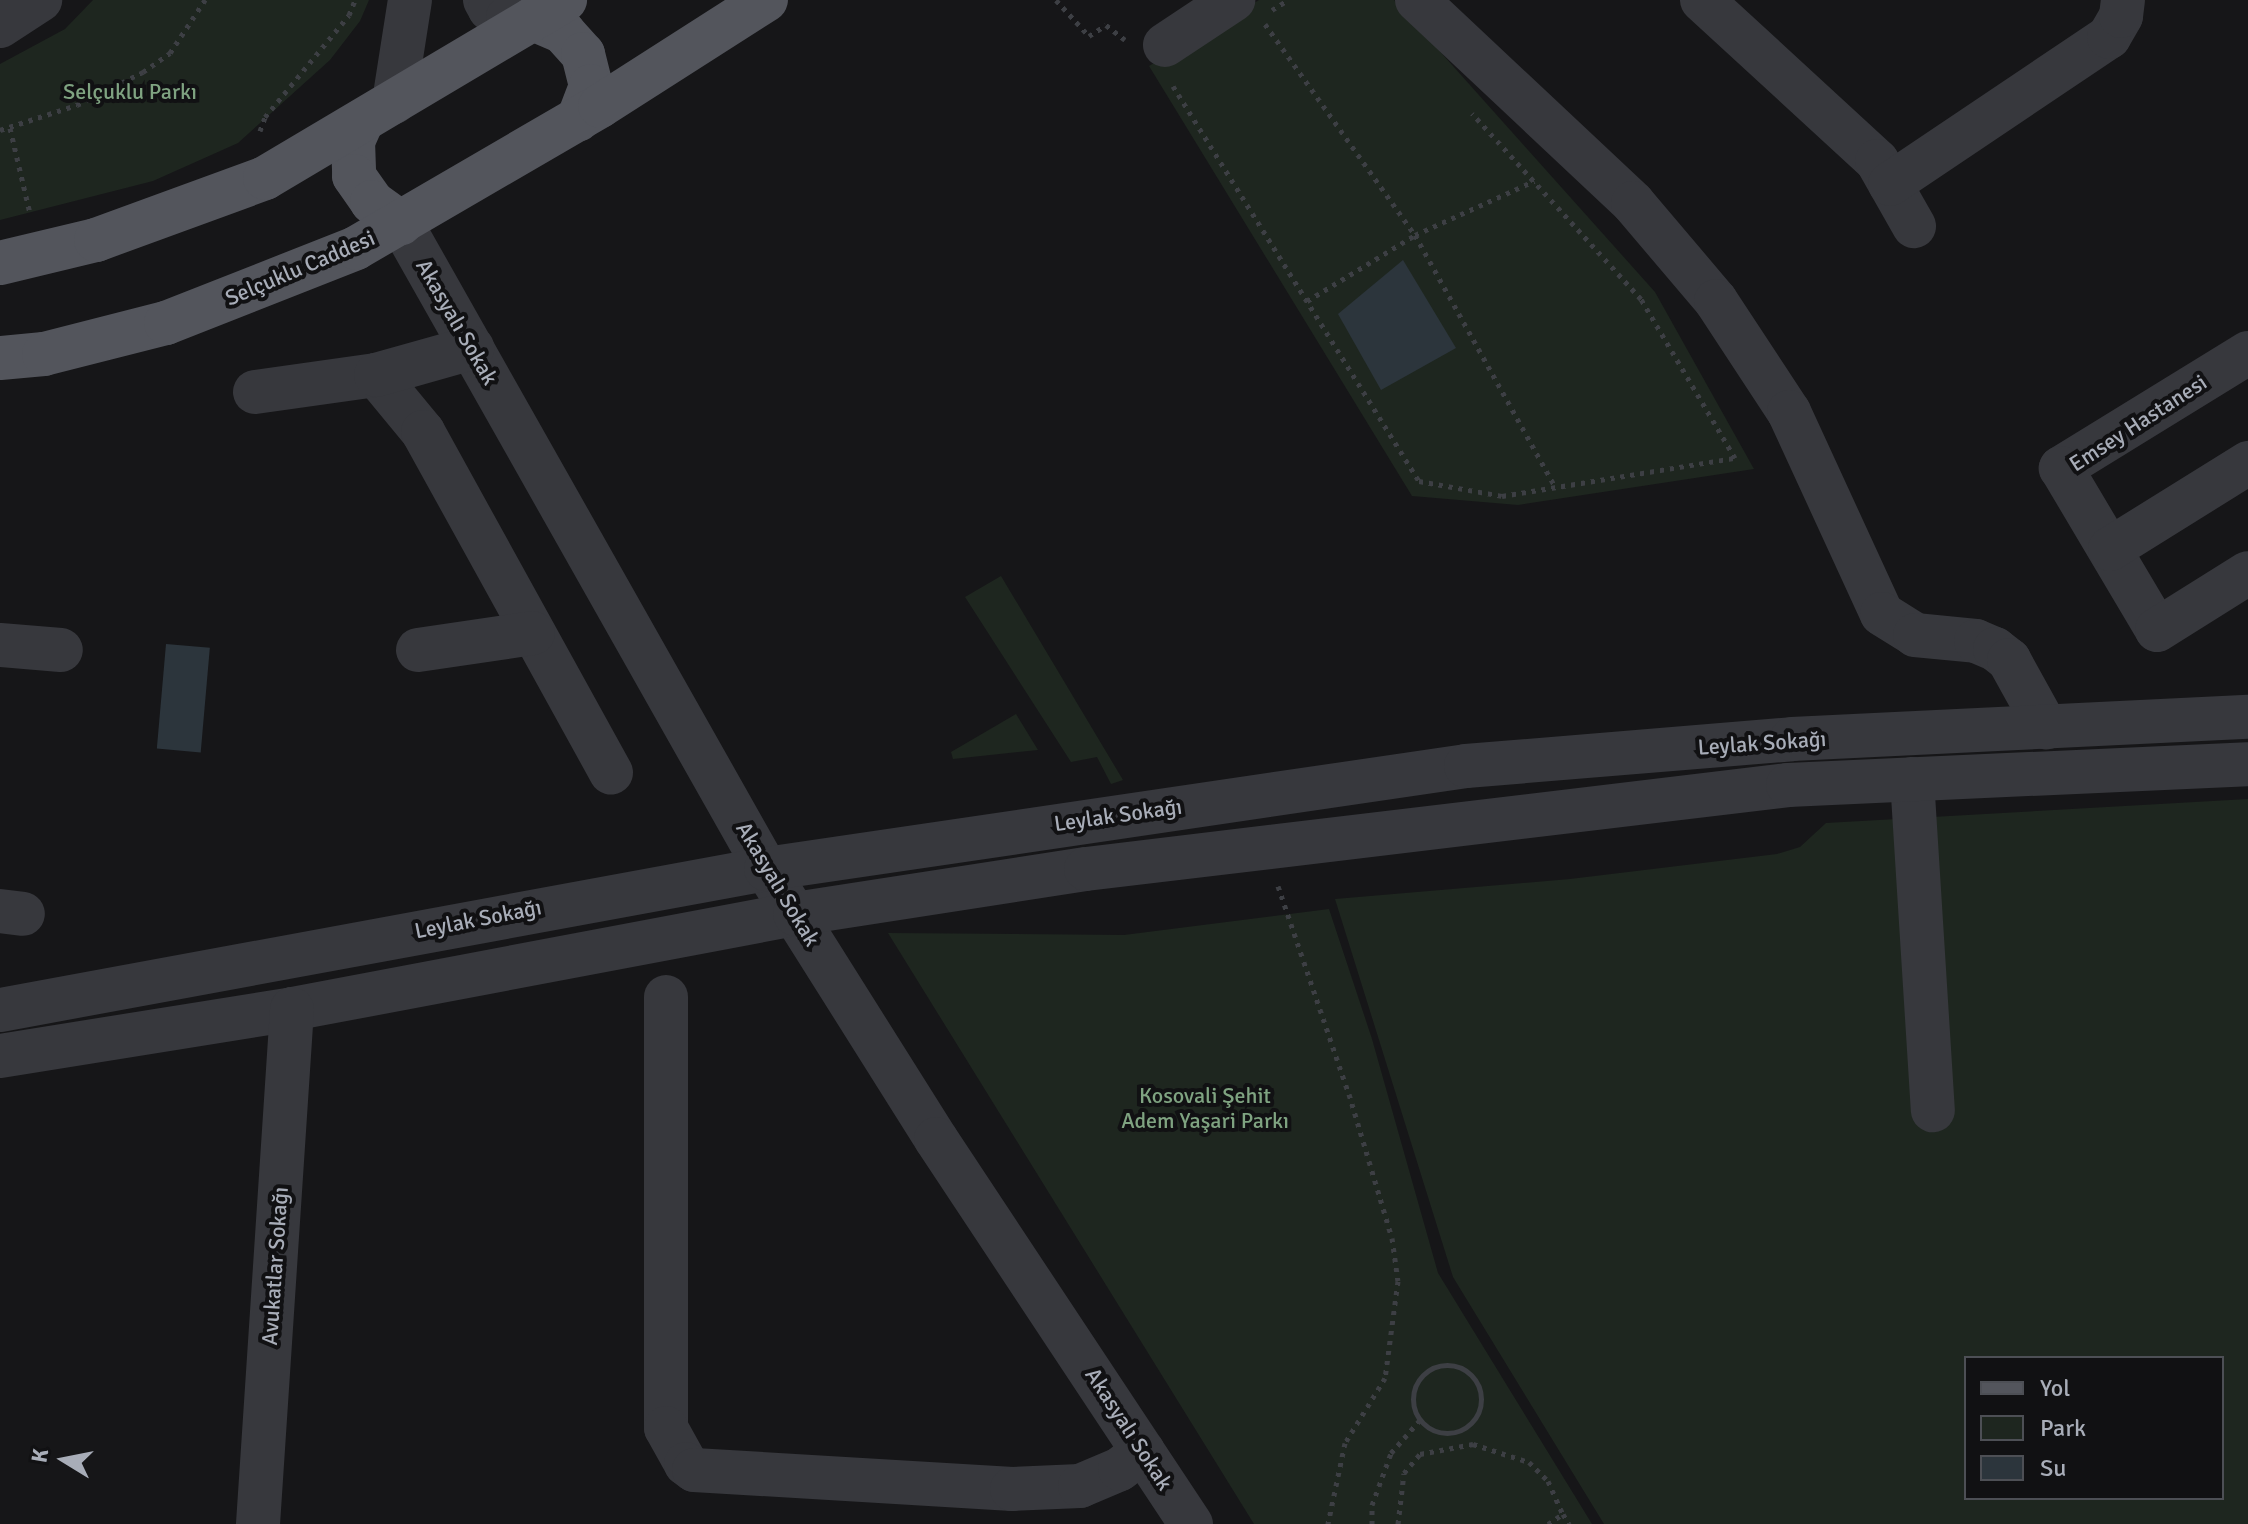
<!DOCTYPE html>
<html>
<head>
<meta charset="utf-8">
<style>
  body { margin:0 }
  #map { position:relative; width:2248px; height:1524px; overflow:hidden; background:#161618; font-family:Signika,sans-serif }
  div>[style] { position:absolute }
  [style*='--x'] { left:calc(var(--x)*1px); top:calc(var(--y)*1px); width:calc(var(--w)*1px); rotate:calc(var(--a)*1deg) }
  .green>* { inset:0; background:#1e261f }
  .water>* { inset:0; background:#2c353c; transform-origin:0 0 }
  .path>* { height:5px; margin-top:-2.5px; transform-origin:0; background:repeating-linear-gradient(90deg,#3d3f44 0 4px,transparent 0 10px) }
  .path>.ring { margin:-2.5px; padding:0; box-sizing:content-box; background:none; border:5px solid #3d3f44; border-radius:50% }
  .minor>* { height:44px; margin:-22px; padding:0 22px; transform-origin:22px; border-radius:22px; background:#37383d }
  .major>* { height:44px; margin:-22px; padding:0 22px; transform-origin:22px; border-radius:22px; background:#53555c }
  span { translate:-50% -50%; white-space:nowrap; text-align:center; line-height:1.15; -webkit-text-stroke:8px #111113; paint-order:stroke }
  .park-label { font-size:22px; color:#7fa381 }
  .street-label { font-size:22px; color:#a8adb8 }
  .legend { position:absolute; left:1964px; top:1356px; width:260px; height:144px; box-sizing:border-box; background:#111113; border:2px solid #4d4f55; margin:0; padding:10px 14px; list-style:none; font-size:24px; color:#a8adb8 }
  .legend li { display:flex; align-items:center; gap:16px; height:40px }
  .legend b { width:40px; border:2px solid #4d4f55 }
  .north { position:absolute; left:24px; top:1420px; width:80px; height:80px; -webkit-text-stroke:6px #111113; paint-order:stroke; rotate:280deg; font-size:22px; font-weight:700; line-height:32px; text-align:center; color:#a8adb8 }
  .north::after { content:''; display:block; margin:auto; width:28px; height:36px; background:#a8adb8; clip-path:polygon(50% 0,100% 100%,50% 72%,0 100%) }
</style>
</head>
<body>
<div id="map">
  <div class="green">
    <div style="clip-path:polygon(93px 0,369px 0,360px 21px,330px 60px,238px 143px,153px 181px,0 220px,0 64px,65px 29px)"></div>
    <div style="clip-path:polygon(1259px 0,1394px 0,1655px 292px,1754px 469px,1518px 505px,1412px 496px,1149px 66px)"></div>
    <div style="clip-path:polygon(1001px 576px,1123px 780px,1111px 784px,1097px 757px,1071px 762px,965px 597px)"></div>
    <div style="clip-path:polygon(1016px 714px,1038px 750px,953px 759px,951px 752px)"></div>
    <div style="clip-path:polygon(evenodd,2248px 799px,2248px 1524px,1604px 1524px,1453px 1277px,1335px 899px,1570px 879px,1777px 854px,1800px 847px,1826px 823px,2248px 799px,1966px 1358px,2222px 1358px,2222px 1498px,1966px 1498px,1966px 1358px)"></div>
    <div style="clip-path:polygon(1329px 909px,1372px 1039px,1438px 1273px,1592px 1524px,1254px 1524px,888px 933px,1124px 935px)"></div>
  </div>
  <div class="water">
    <div style="clip-path:polygon(1403px 260px,1456px 348px,1381px 390px,1338px 314px)"></div>
    <div style="left:166px;top:644px;width:44px;height:105px;rotate:5deg"></div>
  </div>
  <div class="path">
    <div style="--x:1056;--y:0;--w:49;--a:47.5"></div>
    <div style="--x:1089;--y:36;--w:20;--a:-33"></div>
    <div style="--x:1106;--y:25;--w:24;--a:38"></div>
    <div style="--x:1272;--y:10;--w:19;--a:-32"></div>
    <div style="--x:1265;--y:24;--w:259;--a:54.6"></div>
    <div style="--x:1415;--y:235;--w:131;--a:-24.4"></div>
    <div style="--x:1173;--y:86;--w:465;--a:58.1"></div>
    <div style="--x:1419;--y:481;--w:84;--a:10.2"></div>
    <div style="--x:1502;--y:496;--w:236;--a:-9.3"></div>
    <div style="--x:1735;--y:458;--w:185;--a:-120.6"></div>
    <div style="--x:1641;--y:299;--w:251;--a:-132.3"></div>
    <div style="--x:10;--y:128;--w:87;--a:76.8"></div>
    <div style="--x:0;--y:130;--w:81;--a:-18"></div>
    <div style="--x:77;--y:105;--w:74;--a:-26.6"></div>
    <div style="--x:143;--y:72;--w:33;--a:-35"></div>
    <div style="--x:170;--y:53;--w:64;--a:-56.6"></div>
    <div style="--x:260;--y:131;--w:15;--a:-70"></div>
    <div style="--x:265;--y:117;--w:132;--a:-50.5"></div>
    <div style="--x:349;--y:15;--w:16;--a:-68"></div>
    <div style="--x:1307;--y:301;--w:127;--a:-31.4"></div>
    <div style="--x:1415;--y:235;--w:288;--a:60.9"></div>
    <div style="--x:1278;--y:886;--w:220;--a:71.2"></div>
    <div style="--x:1349;--y:1094;--w:150;--a:73.4"></div>
    <div style="--x:1392;--y:1238;--w:43;--a:82.1"></div>
    <div style="--x:1398;--y:1281;--w:98;--a:97.6"></div>
    <div style="--x:1385;--y:1378;--w:76;--a:121.6"></div>
    <div style="--x:1345;--y:1443;--w:83;--a:101.9"></div>
    <div class="ring" style="left:1413px;top:1365px;width:63px;height:63px"></div>
    <div style="--x:1372;--y:1524;--w:19;--a:-90"></div>
    <div style="--x:1372;--y:1505;--w:55;--a:-69.9"></div>
    <div style="--x:1391;--y:1453;--w:44;--a:-48.7"></div>
    <div style="--x:1398;--y:1524;--w:51;--a:-83.3"></div>
    <div style="--x:1404;--y:1473;--w:25;--a:-50"></div>
    <div style="--x:1420;--y:1454;--w:54;--a:-10.7"></div>
    <div style="--x:1473;--y:1444;--w:59;--a:17.8"></div>
    <div style="--x:1529;--y:1462;--w:27;--a:45"></div>
    <div style="--x:1548;--y:1481;--w:36;--a:66"></div>
    <div style="--x:1548;--y:1524;--w:18;--a:-34"></div>
    <div style="--x:1563;--y:1514;--w:12;--a:59"></div>
  </div>
  <div class="minor">
    <div style="--x:485;--y:0;--w:10;--a:61"></div>
    <div style="--x:490;--y:9;--w:20;--a:24"></div>
    <div style="--x:508;--y:17;--w:25;--a:5"></div>
    <div style="--x:1417;--y:0;--w:296;--a:43.2"></div>
    <div style="--x:1633;--y:203;--w:128;--a:49.7"></div>
    <div style="--x:1716;--y:301;--w:133;--a:56.7"></div>
    <div style="--x:1789;--y:412;--w:222;--a:65.3"></div>
    <div style="--x:1882;--y:614;--w:39;--a:32"></div>
    <div style="--x:1915;--y:635;--w:61;--a:5.6"></div>
    <div style="--x:1976;--y:641;--w:21;--a:23"></div>
    <div style="--x:1995;--y:649;--w:18;--a:38"></div>
    <div style="--x:2009;--y:660;--w:77;--a:61.1"></div>
    <div style="--x:1702;--y:0;--w:238;--a:42.6"></div>
    <div style="--x:1877;--y:161;--w:75;--a:60.4"></div>
    <div style="--x:0;--y:26;--w:48;--a:-33"></div>
    <div style="--x:1165;--y:45;--w:82;--a:-33.5"></div>
    <div style="--x:394;--y:102;--w:103;--a:-81.1"></div>
    <div style="--x:1890;--y:184;--w:264;--a:-33.9"></div>
    <div style="--x:2109;--y:37;--w:24;--a:-60"></div>
    <div style="--x:2121;--y:16;--w:16;--a:-83"></div>
    <div style="--x:401;--y:223;--w:742;--a:60.53"></div>
    <div style="--x:766;--y:869;--w:319;--a:57.8"></div>
    <div style="--x:936;--y:1139;--w:462;--a:56.5"></div>
    <div style="--x:2248;--y:353;--w:220;--a:148.4"></div>
    <div style="--x:2061;--y:468;--w:188;--a:59.3"></div>
    <div style="--x:2157;--y:630;--w:107;--a:-32.1"></div>
    <div style="--x:376;--y:375;--w:74;--a:50.5"></div>
    <div style="--x:423;--y:432;--w:389;--a:61.1"></div>
    <div style="--x:255;--y:392;--w:122;--a:-8"></div>
    <div style="--x:376;--y:375;--w:100;--a:-15.7"></div>
    <div style="--x:2110;--y:549;--w:163;--a:-31.9"></div>
    <div style="--x:0;--y:645;--w:61;--a:4.7"></div>
    <div style="--x:418;--y:650;--w:116;--a:-8.4"></div>
    <div style="--x:1912;--y:779;--w:332;--a:86.4"></div>
    <div style="--x:0;--y:911;--w:23;--a:7"></div>
    <div style="--x:666;--y:997;--w:431;--a:90"></div>
    <div style="--x:666;--y:1428;--w:41;--a:60.9"></div>
    <div style="--x:686;--y:1464;--w:10;--a:37"></div>
    <div style="--x:694;--y:1470;--w:319;--a:3.4"></div>
    <div style="--x:1012;--y:1489;--w:68;--a:-2.5"></div>
    <div style="--x:1080;--y:1486;--w:43;--a:-23"></div>
    <div style="--x:1120;--y:1469;--w:29;--a:-38"></div>
    <div style="--x:0;--y:1010;--w:779;--a:-10.43"></div>
    <div style="--x:766;--y:869;--w:708;--a:-8.37"></div>
    <div style="--x:1466;--y:766;--w:327;--a:-4.7"></div>
    <div style="--x:1792;--y:739;--w:457;--a:-2.8"></div>
    <div style="--x:0;--y:1056;--w:296;--a:-9.1"></div>
    <div style="--x:292;--y:1009;--w:512;--a:-10.7"></div>
    <div style="--x:795;--y:914;--w:294;--a:-8.8"></div>
    <div style="--x:1086;--y:869;--w:707;--a:-6.82"></div>
    <div style="--x:1788;--y:785;--w:460;--a:-2.6"></div>
    <div style="--x:258;--y:1524;--w:516;--a:-86.22"></div>
  </div>
  <div class="major">
    <div style="--x:533;--y:19;--w:33;--a:23"></div>
    <div style="--x:563;--y:32;--w:30;--a:48"></div>
    <div style="--x:583;--y:54;--w:33;--a:76"></div>
    <div style="--x:591;--y:86;--w:36;--a:111"></div>
    <div style="--x:362;--y:121;--w:22;--a:114"></div>
    <div style="--x:353;--y:141;--w:35;--a:88"></div>
    <div style="--x:354;--y:176;--w:32;--a:55"></div>
    <div style="--x:372;--y:202;--w:36;--a:36"></div>
    <div style="--x:0;--y:263;--w:99;--a:-13.5"></div>
    <div style="--x:96;--y:240;--w:180;--a:-20.1"></div>
    <div style="--x:265;--y:178;--w:349;--a:-30.7"></div>
    <div style="--x:0;--y:358;--w:44;--a:-5.2"></div>
    <div style="--x:44;--y:354;--w:126;--a:-14.3"></div>
    <div style="--x:166;--y:323;--w:204;--a:-21.5"></div>
    <div style="--x:356;--y:248;--w:282;--a:-30.2"></div>
    <div style="--x:600;--y:106;--w:197;--a:-32.6"></div>
  </div>
  <div class="park-label">
    <span style="left:130px;top:92px">Selçuklu Parkı</span>
    <span style="left:1205px;top:1108px">Kosovali Şehit<br>Adem Yaşari Parkı</span>
  </div>
  <div class="street-label">
    <span style="left:300px;top:268px;rotate:-23deg">Selçuklu Caddesi</span>
    <span style="left:457px;top:322px;rotate:60deg">Akasyalı Sokak</span>
    <span style="left:2138px;top:423px;rotate:-33deg">Emsey Hastanesi</span>
    <span style="left:1762px;top:743px;rotate:-4deg">Leylak Sokağı</span>
    <span style="left:1118px;top:815px;rotate:-8deg">Leylak Sokağı</span>
    <span style="left:778px;top:884px;rotate:59deg">Akasyalı Sokak</span>
    <span style="left:478px;top:919px;rotate:-11deg">Leylak Sokağı</span>
    <span style="left:275px;top:1266px;rotate:-86deg">Avukatlar Sokağı</span>
    <span style="left:1129px;top:1429px;rotate:57deg">Akasyalı Sokak</span>
  </div>
  <ul class="legend">
  <li><b style="height:10px;background:#53555c"></b>Yol</li>
  <li><b style="height:22px;background:#1e261f"></b>Park</li>
  <li><b style="height:22px;background:#2c353c"></b>Su</li>
  </ul>
  <div class="north">K</div>
</div>
</body>
</html>
